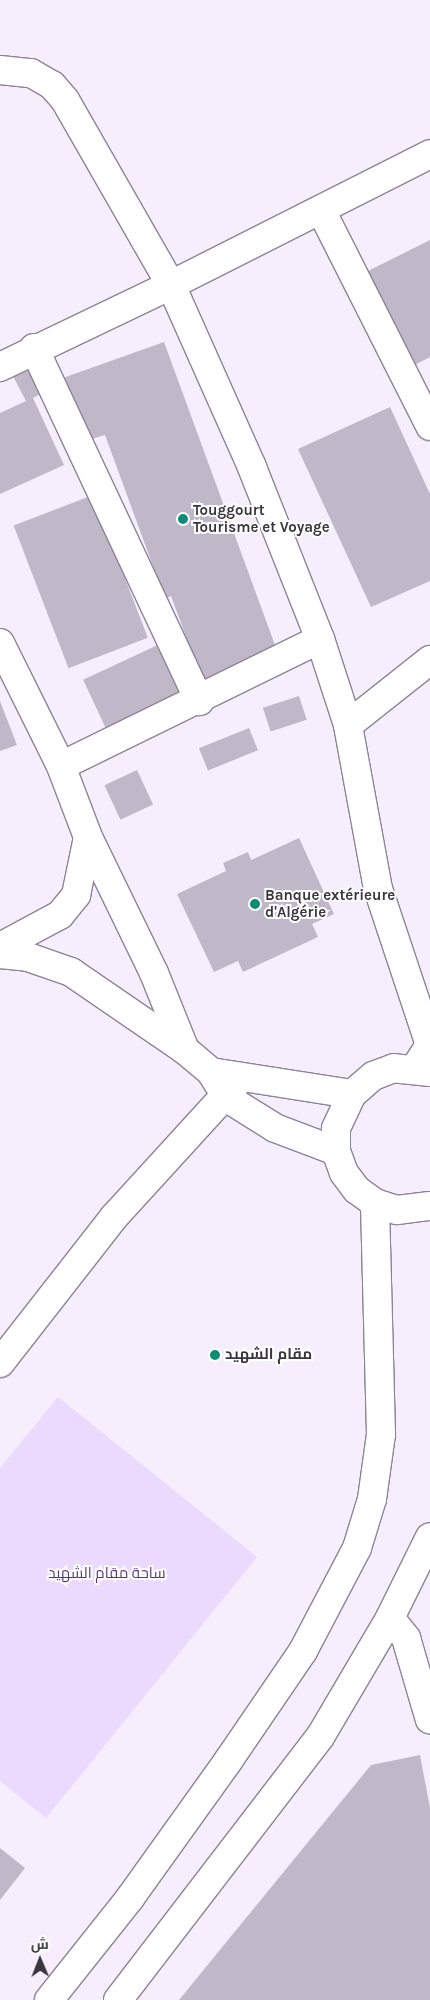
<!DOCTYPE html>
<html>
<head>
<meta charset="utf-8">
<style>
  body { margin:0 }
  #map { position:relative; width:430px; height:2000px; overflow:hidden; background:#f6eefd; font-family:Karla,Cairo,sans-serif }
  div>[style] { position:absolute }
  [style*='--x'] { left:calc(var(--x)*1px); top:calc(var(--y)*1px); width:calc(var(--w)*1px); rotate:calc(var(--a)*1deg) }
  .green>* { inset:0; background:#ebdafd }
  .building>* { inset:0; background:#c0b7c9; transform-origin:0 0 }
  .roads { filter:drop-shadow(1px 0 #8c8495) drop-shadow(-1px 0 #8c8495) drop-shadow(0 1px #8c8495) drop-shadow(0 -1px #8c8495) }
  .minor>* { height:28px; margin:-14px; padding:0 14px; transform-origin:14px; border-radius:14px; background:#fff }
  .major>* { height:28px; margin:-14px; padding:0 14px; transform-origin:14px; border-radius:14px; background:#fff }
  .dots>* { width:14px; height:14px; translate:-50% -50%; box-sizing:border-box; border:2px solid #fff; border-radius:50% }
  span { translate:-50% -50%; white-space:nowrap; text-align:center; line-height:1.15; -webkit-text-stroke:4px #fff; paint-order:stroke }
  .poi-label { font-size:15px; color:#3a363d; font-weight:700 }
  .left { translate:0 -50%; text-align:left }
  .park-label { font-size:15px; color:#583773 }
  .north { position:absolute; left:15px; top:1935px; width:50px; height:50px; -webkit-text-stroke:4px #fff; paint-order:stroke; rotate:359deg; font-size:14px; font-weight:700; line-height:20px; text-align:center; color:#3a363d }
  .north::after { content:''; display:block; margin:auto; width:18px; height:22px; background:#3a363d; clip-path:polygon(50% 0,100% 100%,50% 72%,0 100%) }
</style>
</head>
<body>
<div id="map">
  <div class="green">
    <div style="clip-path:polygon(58px 1397px,257px 1557px,46px 1818px,0 1781px,0 1468px)"></div>
  </div>
  <div class="building">
    <div style="clip-path:polygon(430px 240px,430px 357px,409px 368px,362px 274px)"></div>
    <div style="clip-path:polygon(164px 342px,283px 667px,207px 694px,171px 596px,165px 599px,105px 435px,82px 442px,60px 379px)"></div>
    <div style="clip-path:polygon(22px 345px,46px 391px,33px 398px,64px 465px,0 494px,0 413px,26px 401px,2px 355px)"></div>
    <div style="clip-path:polygon(390px 407px,430px 494px,430px 581px,371px 607px,298px 449px)"></div>
    <div style="left:93px;top:495px;width:153px;height:85px;rotate:69deg"></div>
    <div style="left:162px;top:643px;width:56px;height:87px;rotate:65deg"></div>
    <div style="left:299px;top:696px;width:25px;height:38px;rotate:72deg"></div>
    <div style="clip-path:polygon(0 701px,17px 745px,0 751px)"></div>
    <div style="left:249px;top:728px;width:24px;height:54px;rotate:68deg"></div>
    <div style="left:137px;top:770px;width:38px;height:36px;rotate:65deg"></div>
    <div style="clip-path:polygon(299px 838px,334px 914px,312px 924px,318px 937px,243px 972px,238px 961px,214px 972px,177px 894px,226px 871px,223px 863px,248px 852px,251px 860px)"></div>
    <div style="clip-path:polygon(420px 1755px,430px 1808px,430px 2000px,179px 2000px,371px 1765px)"></div>
    <div style="clip-path:polygon(0 1848px,25px 1868px,0 1900px)"></div>
  </div>
  <div class="roads">
    <div class="minor">
      <div style="--x:0;--y:70;--w:31;--a:6"></div>
      <div style="--x:31;--y:73;--w:24;--a:30"></div>
      <div style="--x:52;--y:85;--w:20;--a:49"></div>
      <div style="--x:65;--y:100;--w:213;--a:60.2"></div>
      <div style="--x:171;--y:285;--w:190;--a:154.4"></div>
      <div style="--x:321;--y:210;--w:242;--a:63.2"></div>
      <div style="--x:34;--y:348;--w:390;--a:64.9"></div>
      <div style="--x:0;--y:643;--w:137;--a:63.6"></div>
      <div style="--x:61;--y:766;--w:76;--a:69.2"></div>
      <div style="--x:88;--y:837;--w:151;--a:64.1"></div>
      <div style="--x:154;--y:973;--w:83;--a:68.1"></div>
      <div style="--x:348;--y:725;--w:105;--a:-38.4"></div>
      <div style="--x:61;--y:766;--w:288;--a:-26.1"></div>
      <div style="--x:430;--y:1045;--w:164;--a:-108.4"></div>
      <div style="--x:378;--y:889;--w:167;--a:-100.4"></div>
      <div style="--x:348;--y:725;--w:90;--a:-108"></div>
      <div style="--x:320;--y:639;--w:185;--a:-111.6"></div>
      <div style="--x:252;--y:467;--w:199;--a:-114"></div>
      <div style="--x:171;--y:285;--w:290;--a:-26.8"></div>
      <div style="--x:0;--y:1363;--w:185;--a:-52"></div>
      <div style="--x:114;--y:1217;--w:188;--a:-47.6"></div>
      <div style="--x:390;--y:1618;--w:26;--a:51"></div>
      <div style="--x:406;--y:1638;--w:85;--a:73.7"></div>
    </div>
    <div class="major">
      <div style="--x:0;--y:947;--w:68;--a:-28.1"></div>
      <div style="--x:60;--y:915;--w:26;--a:-51"></div>
      <div style="--x:76;--y:895;--w:59;--a:-78.3"></div>
      <div style="--x:0;--y:954;--w:28;--a:6"></div>
      <div style="--x:28;--y:957;--w:46;--a:19.2"></div>
      <div style="--x:71;--y:972;--w:138;--a:34.4"></div>
      <div style="--x:185;--y:1050;--w:34;--a:40"></div>
      <div style="--x:211;--y:1072;--w:31;--a:58"></div>
      <div style="--x:227;--y:1098;--w:57;--a:32"></div>
      <div style="--x:275;--y:1128;--w:65;--a:20.7"></div>
      <div style="--x:415;--y:1068;--w:27;--a:-57"></div>
      <div style="--x:211;--y:1072;--w:143;--a:8.9"></div>
      <div style="--x:430;--y:1072;--w:36;--a:-174"></div>
      <div style="--x:394;--y:1068;--w:22;--a:159"></div>
      <div style="--x:373;--y:1076;--w:28;--a:139"></div>
      <div style="--x:352;--y:1094;--w:38;--a:115"></div>
      <div style="--x:336;--y:1129;--w:22;--a:90"></div>
      <div style="--x:336;--y:1151;--w:23;--a:70"></div>
      <div style="--x:344;--y:1173;--w:21;--a:53"></div>
      <div style="--x:357;--y:1190;--w:22;--a:36"></div>
      <div style="--x:375;--y:1203;--w:23;--a:18"></div>
      <div style="--x:397;--y:1210;--w:33;--a:-7"></div>
      <div style="--x:49;--y:2000;--w:130;--a:-51.5"></div>
      <div style="--x:130;--y:1898;--w:168;--a:-54.4"></div>
      <div style="--x:228;--y:1761;--w:133;--a:-55.7"></div>
      <div style="--x:303;--y:1651;--w:116;--a:-62.3"></div>
      <div style="--x:357;--y:1548;--w:51;--a:-73"></div>
      <div style="--x:372;--y:1499;--w:66;--a:-82.1"></div>
      <div style="--x:381;--y:1434;--w:231;--a:-91.5"></div>
      <div style="--x:118;--y:2000;--w:332;--a:-52.5"></div>
      <div style="--x:320;--y:1737;--w:138;--a:-59.5"></div>
      <div style="--x:390;--y:1618;--w:90;--a:-63.7"></div>
    </div>
  </div>
  <div class="dots">
    <div style="left:183px;top:519px;background:#0b8e75"></div>
    <div style="left:255px;top:904px;background:#0b8e75"></div>
    <div style="left:215px;top:1355px;background:#0b8e75"></div>
  </div>
  <div class="poi-label">
    <span class="left" style="left:193px;top:519px">Touggourt<br>Tourisme et Voyage</span>
    <span class="left" style="left:265px;top:904px">Banque extérieure<br>d'Algérie</span>
    <span class="left" style="left:225px;top:1355px">مقام الشهيد</span>
  </div>
  <div class="park-label">
    <span style="left:107px;top:1574px">ساحة مقام الشهيد</span>
  </div>
  <div class="north">ش</div>
</div>
</body>
</html>
